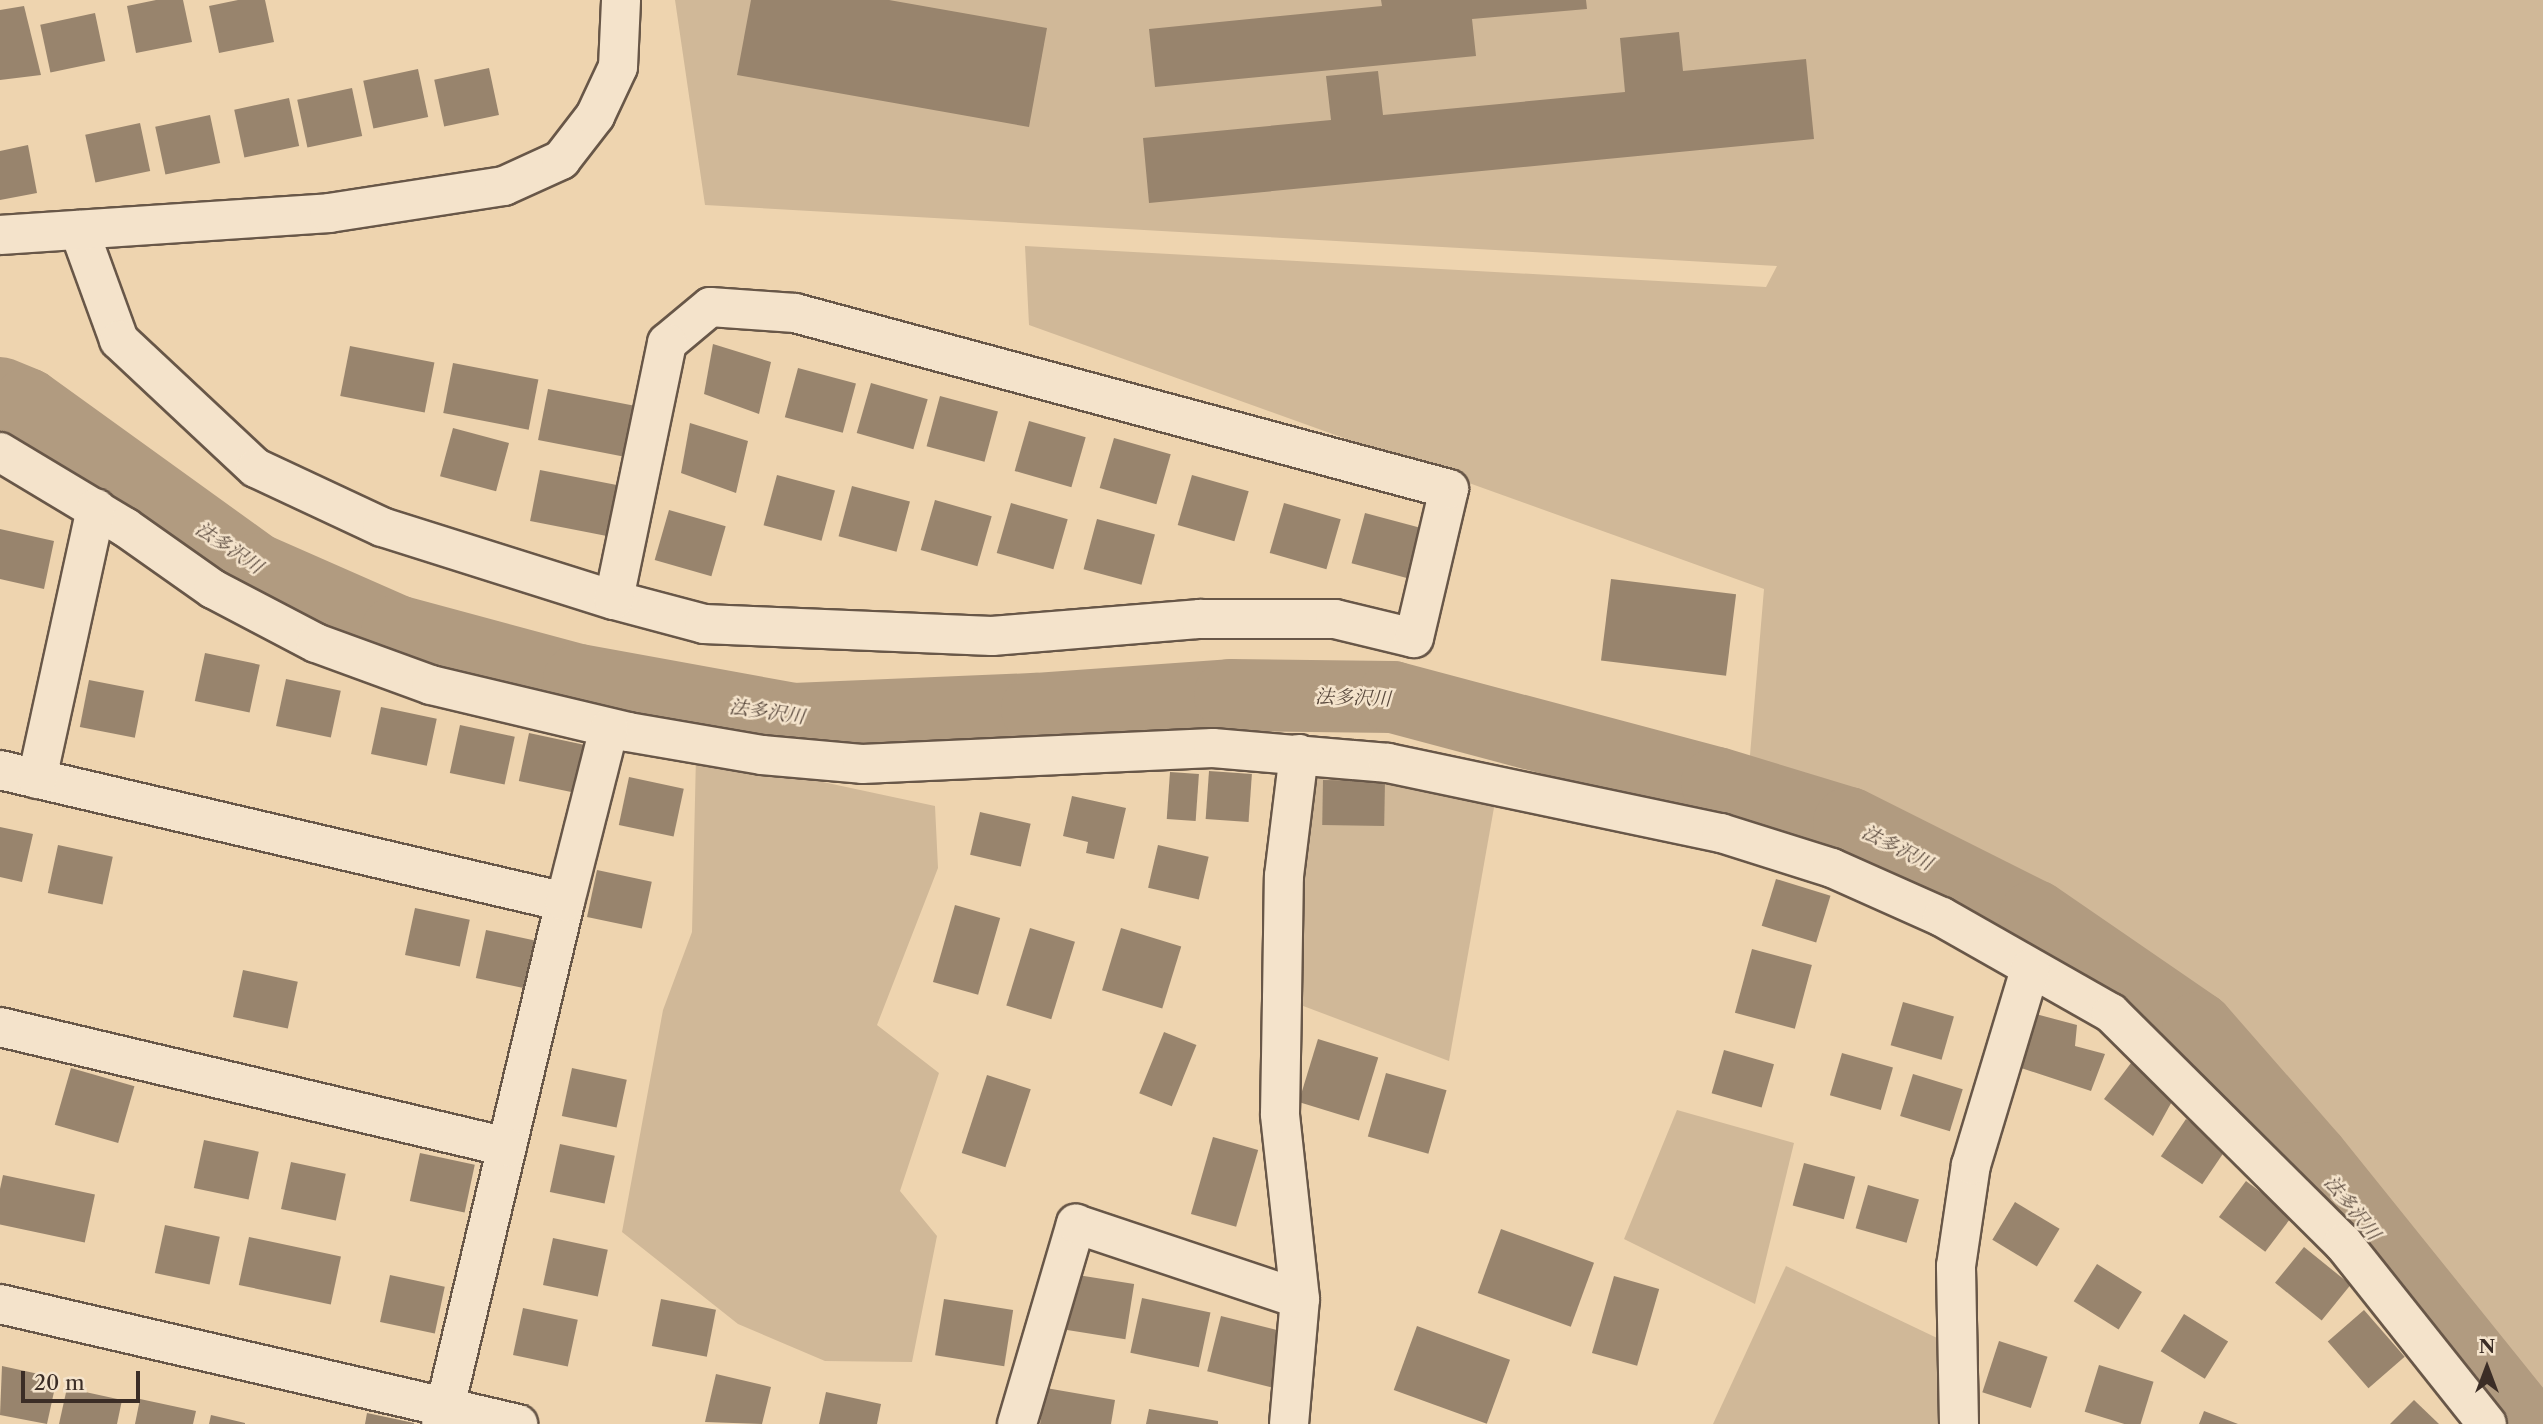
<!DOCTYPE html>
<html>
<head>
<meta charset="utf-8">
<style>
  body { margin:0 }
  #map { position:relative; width:2543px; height:1424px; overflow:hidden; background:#eed4af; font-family:"Libre Caslon Text","Noto Serif JP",serif }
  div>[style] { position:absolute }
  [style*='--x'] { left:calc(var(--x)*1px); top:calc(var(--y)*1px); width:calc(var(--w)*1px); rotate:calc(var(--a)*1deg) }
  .green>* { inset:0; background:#d0b898 }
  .river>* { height:72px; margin:-36px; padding:0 36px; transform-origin:36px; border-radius:36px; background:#b19b80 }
  .building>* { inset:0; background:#98846d; transform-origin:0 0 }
  .roads { filter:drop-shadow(2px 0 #685748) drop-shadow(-2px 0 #685748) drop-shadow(0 2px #685748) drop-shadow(0 -2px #685748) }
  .minor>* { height:38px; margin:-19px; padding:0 19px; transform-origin:19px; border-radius:19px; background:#f4e3cb }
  span { translate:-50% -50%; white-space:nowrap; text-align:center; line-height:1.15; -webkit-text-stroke:5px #f4e3cb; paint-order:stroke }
  .water-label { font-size:19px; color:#58483c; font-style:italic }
  .north { position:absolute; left:2452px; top:1333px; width:70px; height:70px; -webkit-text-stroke:5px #f4e3cb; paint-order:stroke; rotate:0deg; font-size:19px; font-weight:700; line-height:28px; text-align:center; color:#3b2d26 }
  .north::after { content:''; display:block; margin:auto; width:24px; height:32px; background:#3b2d26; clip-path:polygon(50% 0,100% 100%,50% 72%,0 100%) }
  .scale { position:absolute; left:21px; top:1371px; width:119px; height:32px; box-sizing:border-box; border:4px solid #3b2d26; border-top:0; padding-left:9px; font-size:21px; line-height:24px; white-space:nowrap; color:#3b2d26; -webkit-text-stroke:5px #f4e3cb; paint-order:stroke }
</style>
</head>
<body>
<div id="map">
  <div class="green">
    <div style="clip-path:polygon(675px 0,2543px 0,2543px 1424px,2500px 1424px,2286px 1167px,2016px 930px,2006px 891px,1895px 819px,1749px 767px,1764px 589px,1029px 325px,1025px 246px,1766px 287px,1777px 266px,705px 205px)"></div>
    <div style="clip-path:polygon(1299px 754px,1498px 785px,1449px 1061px,1282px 998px)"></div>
    <div style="clip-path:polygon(696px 755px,935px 806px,938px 868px,877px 1025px,939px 1073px,900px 1191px,937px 1236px,912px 1362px,825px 1361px,738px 1324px,622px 1232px,663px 1010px,692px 932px)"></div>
    <div style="clip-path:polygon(1677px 1110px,1794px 1143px,1755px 1304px,1624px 1239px)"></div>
    <div style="clip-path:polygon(1786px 1266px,1956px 1347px,1960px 1424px,1713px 1424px)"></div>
  </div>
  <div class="river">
    <div style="--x:0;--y:393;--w:29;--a:22"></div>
    <div style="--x:27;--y:404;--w:282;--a:35.8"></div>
    <div style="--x:256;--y:569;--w:154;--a:23.7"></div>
    <div style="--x:397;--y:631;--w:188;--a:15.1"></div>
    <div style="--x:579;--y:680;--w:219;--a:10.3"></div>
    <div style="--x:794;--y:719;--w:243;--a:-2.4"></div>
    <div style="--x:1037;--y:709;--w:194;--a:-4.1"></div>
    <div style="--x:1230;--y:695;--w:163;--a:0.7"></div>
    <div style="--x:1393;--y:697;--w:335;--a:14.9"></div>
    <div style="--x:1717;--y:783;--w:138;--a:16.9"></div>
    <div style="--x:1849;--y:823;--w:208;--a:26.6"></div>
    <div style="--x:2035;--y:916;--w:198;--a:34.5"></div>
    <div style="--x:2198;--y:1028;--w:173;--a:48.8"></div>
    <div style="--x:2312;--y:1158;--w:341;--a:51.2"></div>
  </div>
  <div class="building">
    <div style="clip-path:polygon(156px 0,183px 0,192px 42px,136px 53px,127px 6px)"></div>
    <div style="clip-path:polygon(238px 0,265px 0,274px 42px,219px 53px,209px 6px)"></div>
    <div style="clip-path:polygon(751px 0,889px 0,1047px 28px,1029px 127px,737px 75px)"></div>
    <div style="clip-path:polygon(1381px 0,1586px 0,1587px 9px,1472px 19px,1476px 56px,1155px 87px,1149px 29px,1382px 6px)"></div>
    <div style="clip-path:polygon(24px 6px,41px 75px,0 80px,0 10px)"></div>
    <div style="left:95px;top:13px;width:49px;height:56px;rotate:78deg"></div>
    <div style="clip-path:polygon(1679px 32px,1683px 71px,1806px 59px,1814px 139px,1149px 203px,1143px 138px,1331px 120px,1326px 76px,1378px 71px,1383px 115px,1625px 92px,1620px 38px)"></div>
    <div style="left:489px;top:68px;width:48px;height:56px;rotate:78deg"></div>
    <div style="left:418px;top:69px;width:49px;height:56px;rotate:78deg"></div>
    <div style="left:352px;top:88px;width:49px;height:56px;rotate:78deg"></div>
    <div style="left:289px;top:98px;width:49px;height:56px;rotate:78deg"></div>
    <div style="left:210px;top:115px;width:49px;height:56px;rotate:78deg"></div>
    <div style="left:140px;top:123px;width:49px;height:56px;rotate:78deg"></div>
    <div style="clip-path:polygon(28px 145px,37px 193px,0 200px,0 151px)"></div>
    <div style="clip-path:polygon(713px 344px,771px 362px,759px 414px,704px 394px)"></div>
    <div style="left:350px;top:346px;width:86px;height:51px;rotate:11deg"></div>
    <div style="left:453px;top:363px;width:87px;height:51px;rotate:11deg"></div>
    <div style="left:798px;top:368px;width:60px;height:51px;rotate:15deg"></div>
    <div style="left:871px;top:383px;width:59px;height:52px;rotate:16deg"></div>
    <div style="left:548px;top:389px;width:88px;height:52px;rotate:11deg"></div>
    <div style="left:940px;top:396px;width:60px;height:52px;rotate:15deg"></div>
    <div style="left:1029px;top:421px;width:59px;height:52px;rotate:16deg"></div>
    <div style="clip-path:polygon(690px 423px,748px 441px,736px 493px,681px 473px)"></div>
    <div style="left:453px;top:428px;width:58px;height:50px;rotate:15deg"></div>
    <div style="left:1114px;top:438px;width:59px;height:52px;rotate:16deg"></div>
    <div style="left:540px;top:470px;width:86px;height:52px;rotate:11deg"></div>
    <div style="left:777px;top:475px;width:60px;height:52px;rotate:15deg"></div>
    <div style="left:1192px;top:475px;width:59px;height:52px;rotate:16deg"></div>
    <div style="left:852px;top:486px;width:60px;height:52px;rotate:15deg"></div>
    <div style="left:935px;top:500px;width:59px;height:52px;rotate:16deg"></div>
    <div style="left:1011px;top:503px;width:59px;height:52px;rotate:16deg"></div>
    <div style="left:1284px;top:503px;width:59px;height:52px;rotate:16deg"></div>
    <div style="left:669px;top:510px;width:59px;height:52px;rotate:16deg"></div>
    <div style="left:1365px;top:513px;width:60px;height:52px;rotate:15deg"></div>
    <div style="left:1097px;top:519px;width:60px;height:52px;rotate:15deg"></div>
    <div style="clip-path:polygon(0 529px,54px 541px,44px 589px,0 579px)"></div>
    <div style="left:1611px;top:579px;width:126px;height:82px;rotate:7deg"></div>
    <div style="left:205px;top:653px;width:56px;height:49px;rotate:12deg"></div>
    <div style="left:286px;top:679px;width:56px;height:48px;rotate:12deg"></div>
    <div style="left:89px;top:680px;width:56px;height:48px;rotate:11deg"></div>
    <div style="left:381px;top:707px;width:57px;height:48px;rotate:12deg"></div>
    <div style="left:460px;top:725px;width:56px;height:49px;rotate:12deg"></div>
    <div style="left:529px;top:733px;width:56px;height:49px;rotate:12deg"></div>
    <div style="left:1209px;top:771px;width:43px;height:48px;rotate:4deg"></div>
    <div style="left:1170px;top:772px;width:29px;height:47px;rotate:4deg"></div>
    <div style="left:629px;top:777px;width:56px;height:49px;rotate:12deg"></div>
    <div style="left:1323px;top:780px;width:62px;height:45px;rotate:1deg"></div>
    <div style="clip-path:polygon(1072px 796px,1126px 808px,1114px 859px,1086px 853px,1088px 842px,1063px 836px)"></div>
    <div style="left:980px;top:812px;width:52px;height:44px;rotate:13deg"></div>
    <div style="clip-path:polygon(0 827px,33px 834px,22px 882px,0 877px)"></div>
    <div style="left:58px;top:845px;width:56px;height:49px;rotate:12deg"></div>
    <div style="left:1158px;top:845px;width:52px;height:44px;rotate:13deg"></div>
    <div style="left:597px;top:870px;width:56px;height:48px;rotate:12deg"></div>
    <div style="left:1776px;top:879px;width:57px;height:49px;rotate:17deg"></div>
    <div style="left:955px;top:905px;width:47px;height:80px;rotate:16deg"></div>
    <div style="left:415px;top:908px;width:56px;height:48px;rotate:12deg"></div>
    <div style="left:1030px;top:928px;width:47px;height:81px;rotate:17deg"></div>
    <div style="left:1121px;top:928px;width:63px;height:65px;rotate:17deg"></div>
    <div style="left:486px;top:930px;width:56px;height:49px;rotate:12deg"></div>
    <div style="left:1752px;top:949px;width:62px;height:66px;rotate:15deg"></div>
    <div style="left:243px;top:970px;width:56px;height:48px;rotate:12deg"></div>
    <div style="left:1903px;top:1002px;width:53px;height:45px;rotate:16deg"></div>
    <div style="clip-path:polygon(2032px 1013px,2077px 1025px,2075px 1046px,2105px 1054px,2091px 1091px,2021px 1068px)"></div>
    <div style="left:1164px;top:1032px;width:35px;height:66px;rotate:22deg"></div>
    <div style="left:1318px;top:1039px;width:63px;height:66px;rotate:17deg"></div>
    <div style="left:1724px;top:1050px;width:52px;height:45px;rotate:16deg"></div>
    <div style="left:1842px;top:1053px;width:53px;height:44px;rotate:16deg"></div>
    <div style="clip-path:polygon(2134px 1059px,2175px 1096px,2153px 1136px,2104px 1099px)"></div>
    <div style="left:71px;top:1068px;width:66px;height:59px;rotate:16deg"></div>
    <div style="left:572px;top:1068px;width:56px;height:49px;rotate:12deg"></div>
    <div style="left:1386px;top:1073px;width:63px;height:66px;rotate:16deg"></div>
    <div style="left:1913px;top:1074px;width:52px;height:44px;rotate:17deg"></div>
    <div style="left:987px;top:1075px;width:46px;height:82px;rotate:18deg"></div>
    <div style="left:2186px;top:1119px;width:50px;height:45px;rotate:34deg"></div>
    <div style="left:1213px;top:1137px;width:47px;height:80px;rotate:16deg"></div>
    <div style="left:204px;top:1140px;width:56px;height:49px;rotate:12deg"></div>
    <div style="left:560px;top:1144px;width:56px;height:49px;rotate:12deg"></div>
    <div style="left:420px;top:1153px;width:56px;height:49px;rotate:12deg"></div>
    <div style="left:291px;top:1162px;width:56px;height:48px;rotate:12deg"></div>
    <div style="left:1804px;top:1163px;width:53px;height:44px;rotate:15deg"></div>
    <div style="left:3px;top:1175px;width:94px;height:49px;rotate:12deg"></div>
    <div style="left:2246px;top:1181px;width:58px;height:45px;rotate:37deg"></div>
    <div style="left:1868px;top:1185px;width:53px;height:45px;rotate:16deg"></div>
    <div style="left:2015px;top:1202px;width:52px;height:44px;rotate:31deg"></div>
    <div style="left:165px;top:1225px;width:56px;height:49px;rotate:12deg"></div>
    <div style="left:1501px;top:1229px;width:99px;height:68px;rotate:20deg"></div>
    <div style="left:249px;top:1237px;width:94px;height:49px;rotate:12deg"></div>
    <div style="left:553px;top:1238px;width:56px;height:48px;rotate:12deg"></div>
    <div style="left:2304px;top:1247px;width:60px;height:46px;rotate:39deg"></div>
    <div style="left:2097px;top:1264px;width:53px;height:44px;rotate:32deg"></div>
    <div style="left:1065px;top:1273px;width:70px;height:56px;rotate:9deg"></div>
    <div style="left:390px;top:1275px;width:56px;height:48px;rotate:12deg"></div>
    <div style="left:1614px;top:1276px;width:47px;height:80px;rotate:16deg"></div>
    <div style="left:1142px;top:1298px;width:70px;height:56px;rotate:12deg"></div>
    <div style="left:661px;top:1299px;width:56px;height:48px;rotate:11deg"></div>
    <div style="left:944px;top:1299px;width:70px;height:57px;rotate:9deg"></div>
    <div style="left:523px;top:1308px;width:56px;height:48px;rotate:12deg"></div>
    <div style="left:2364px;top:1310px;width:62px;height:48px;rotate:49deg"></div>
    <div style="left:2184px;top:1314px;width:52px;height:44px;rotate:32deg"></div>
    <div style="left:1221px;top:1316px;width:70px;height:57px;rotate:14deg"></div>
    <div style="left:1417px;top:1326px;width:99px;height:68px;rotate:20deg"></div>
    <div style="left:1999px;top:1341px;width:51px;height:54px;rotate:18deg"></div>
    <div style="left:2099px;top:1365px;width:57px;height:49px;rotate:17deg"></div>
    <div style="clip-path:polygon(2px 1366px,57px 1378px,47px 1424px,0 1415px)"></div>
    <div style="clip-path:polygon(716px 1374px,771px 1387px,762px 1424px,705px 1422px)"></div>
    <div style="clip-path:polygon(67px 1388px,122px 1400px,117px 1424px,59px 1424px)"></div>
    <div style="clip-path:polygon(1046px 1388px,1115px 1400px,1111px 1424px,1040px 1424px)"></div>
    <div style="clip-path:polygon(826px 1392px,881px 1404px,877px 1424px,819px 1424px)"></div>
    <div style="clip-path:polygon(140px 1399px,196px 1411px,193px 1424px,135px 1424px)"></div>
    <div style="clip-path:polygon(2414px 1400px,2439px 1424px,2390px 1424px)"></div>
    <div style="clip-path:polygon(1149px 1409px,1218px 1421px,1218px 1424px,1146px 1424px)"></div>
    <div style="clip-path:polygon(2204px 1411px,2238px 1424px,2199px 1424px)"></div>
    <div style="clip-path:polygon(367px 1413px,414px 1423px,414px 1424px,365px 1424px)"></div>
    <div style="clip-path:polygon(211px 1415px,245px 1423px,245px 1424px,209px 1424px)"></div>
  </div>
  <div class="roads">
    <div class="minor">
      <div style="--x:79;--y:230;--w:117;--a:70"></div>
      <div style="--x:119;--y:340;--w:187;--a:43.1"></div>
      <div style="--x:256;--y:468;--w:139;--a:25.1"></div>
      <div style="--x:382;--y:527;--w:243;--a:17.5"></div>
      <div style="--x:614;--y:600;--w:93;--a:14.9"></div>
      <div style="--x:704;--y:624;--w:288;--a:2.4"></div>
      <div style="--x:992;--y:636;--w:209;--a:-4.7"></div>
      <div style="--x:1200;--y:619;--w:135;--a:0"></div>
      <div style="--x:1335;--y:619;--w:81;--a:13.5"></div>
      <div style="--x:1414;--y:638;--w:153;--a:-76.8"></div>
      <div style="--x:1449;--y:489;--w:677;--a:-164.94"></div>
      <div style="--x:795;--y:313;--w:85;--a:-176"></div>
      <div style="--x:710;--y:307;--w:56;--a:140.1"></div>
      <div style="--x:667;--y:343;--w:262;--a:101.7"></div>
      <div style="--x:0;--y:235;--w:330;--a:-3.8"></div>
      <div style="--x:329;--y:213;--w:177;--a:-8.8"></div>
      <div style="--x:504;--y:186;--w:63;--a:-24.5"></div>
      <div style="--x:561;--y:160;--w:56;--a:-52.3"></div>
      <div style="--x:595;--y:116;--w:54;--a:-64.9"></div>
      <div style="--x:618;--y:67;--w:67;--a:-87.4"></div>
      <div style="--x:0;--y:452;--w:146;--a:31"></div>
      <div style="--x:125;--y:527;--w:108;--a:35.2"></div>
      <div style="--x:213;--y:589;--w:116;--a:27.7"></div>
      <div style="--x:316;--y:643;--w:122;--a:20.1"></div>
      <div style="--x:431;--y:685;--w:203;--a:13.4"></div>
      <div style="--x:628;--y:732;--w:136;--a:9.7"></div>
      <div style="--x:762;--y:755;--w:100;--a:5.1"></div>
      <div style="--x:862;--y:764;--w:351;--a:-2.6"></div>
      <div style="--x:1213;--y:748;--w:176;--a:4.9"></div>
      <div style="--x:1388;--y:763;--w:340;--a:11.9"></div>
      <div style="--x:1721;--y:833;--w:116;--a:17.5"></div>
      <div style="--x:1832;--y:868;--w:120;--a:24"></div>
      <div style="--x:1942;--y:917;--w:194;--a:29.6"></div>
      <div style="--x:2111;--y:1013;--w:327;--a:44.8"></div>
      <div style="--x:2343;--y:1243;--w:231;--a:51.5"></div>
      <div style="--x:0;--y:770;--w:580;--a:13.15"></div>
      <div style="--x:565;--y:902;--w:537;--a:103.36"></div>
      <div style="--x:37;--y:779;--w:277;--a:-77.7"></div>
      <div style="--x:565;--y:902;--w:179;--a:-75.8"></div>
      <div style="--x:0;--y:1027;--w:521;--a:13.32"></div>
      <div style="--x:0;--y:1304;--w:532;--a:13.04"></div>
      <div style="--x:1017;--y:1424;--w:209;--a:-73.6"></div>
      <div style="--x:1076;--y:1224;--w:236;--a:18.5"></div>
      <div style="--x:1289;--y:1424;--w:125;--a:-85"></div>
      <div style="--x:1300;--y:1299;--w:186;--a:-96.2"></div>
      <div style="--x:1280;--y:1114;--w:116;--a:-89"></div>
      <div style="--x:1282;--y:998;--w:122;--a:-89.1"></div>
      <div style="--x:1284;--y:876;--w:123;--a:-83"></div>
      <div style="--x:1959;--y:1424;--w:158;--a:-91.1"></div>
      <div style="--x:1956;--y:1266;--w:102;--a:-81.6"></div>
      <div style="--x:1971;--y:1165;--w:205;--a:-73.2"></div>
    </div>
  </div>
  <div class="water-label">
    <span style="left:229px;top:548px;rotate:34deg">法多沢川</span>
    <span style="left:1353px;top:698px;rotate:2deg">法多沢川</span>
    <span style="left:767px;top:712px;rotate:8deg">法多沢川</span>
    <span style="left:1897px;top:848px;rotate:27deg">法多沢川</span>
    <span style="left:2352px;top:1208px;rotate:51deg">法多沢川</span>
  </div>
  <div class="north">N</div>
  <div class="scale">20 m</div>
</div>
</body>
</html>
